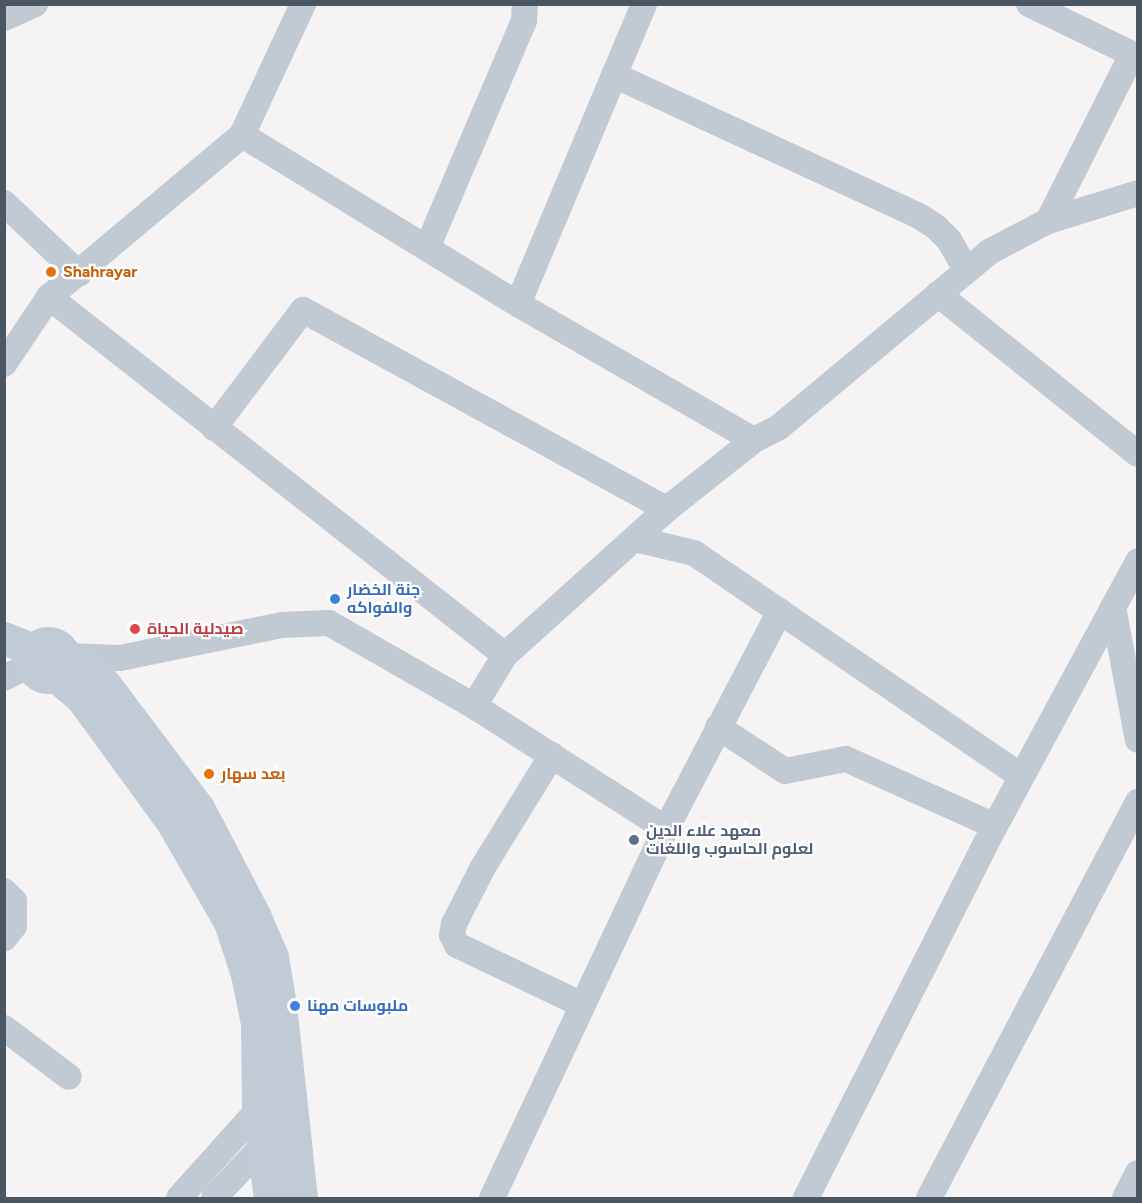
<!DOCTYPE html>
<html>
<head>
<meta charset="utf-8">
<style>
  body { margin:0 }
  #map { position:relative; width:1142px; height:1203px; overflow:hidden; background:#f5f3f3; font-family:Figtree,Cairo,sans-serif }
  div>[style] { position:absolute }
  [style*='--x'] { left:calc(var(--x)*1px); top:calc(var(--y)*1px); width:calc(var(--w)*1px); rotate:calc(var(--a)*1deg) }
  .street>* { height:26px; margin:-13px; padding:0 13px; transform-origin:13px; border-radius:13px; background:#c1cad2 }
  .secondary>* { height:33px; margin:-16.5px; padding:0 16.5px; transform-origin:16.5px; border-radius:16.5px; background:#c1cbd6 }
  .secondary>.ring { margin:-16.5px; padding:0; box-sizing:content-box; background:none; border:33px solid #c1cbd6; border-radius:50% }
  .dots>* { width:16px; height:16px; translate:-50% -50%; box-sizing:border-box; border:3px solid #fff; border-radius:50% }
  span { translate:-50% -50%; white-space:nowrap; text-align:center; line-height:1.15; -webkit-text-stroke:4.5px #fff; paint-order:stroke }
  .food-label { font-size:16px; color:#c56008; font-weight:700 }
  .left { translate:0 -50%; text-align:left }
  .shop-label { font-size:16px; color:#366cbe; font-weight:700 }
  .health-label { font-size:16px; color:#be3a42; font-weight:700 }
  .service-label { font-size:16px; color:#4e5e75; font-weight:700 }
  .frame { position:absolute; inset:0; border:6px solid #4a5661; pointer-events:none }
</style>
</head>
<body>
<div id="map">
  <div class="street">
    <div style="--x:1029;--y:4;--w:121;--a:25.9"></div>
    <div style="--x:4;--y:18;--w:34;--a:-24"></div>
    <div style="--x:614;--y:75;--w:336;--a:24.8"></div>
    <div style="--x:919;--y:216;--w:20;--a:33"></div>
    <div style="--x:936;--y:227;--w:18;--a:45"></div>
    <div style="--x:949;--y:240;--w:34;--a:60"></div>
    <div style="--x:242;--y:135;--w:324;--a:31.5"></div>
    <div style="--x:518;--y:304;--w:272;--a:30"></div>
    <div style="--x:4;--y:203;--w:103;--a:43.4"></div>
    <div style="--x:1048;--y:221;--w:186;--a:-63.2"></div>
    <div style="--x:427;--y:248;--w:247;--a:-66.9"></div>
    <div style="--x:524;--y:21;--w:17;--a:-87"></div>
    <div style="--x:938;--y:294;--w:256;--a:38.7"></div>
    <div style="--x:49;--y:297;--w:580;--a:38.14"></div>
    <div style="--x:518;--y:304;--w:325;--a:-67.2"></div>
    <div style="--x:4;--y:364;--w:81;--a:-56.1"></div>
    <div style="--x:49;--y:297;--w:252;--a:-40"></div>
    <div style="--x:242;--y:135;--w:145;--a:-65"></div>
    <div style="--x:214;--y:428;--w:148;--a:-53"></div>
    <div style="--x:303;--y:310;--w:415;--a:28.7"></div>
    <div style="--x:635;--y:539;--w:61;--a:13.3"></div>
    <div style="--x:694;--y:553;--w:396;--a:34.3"></div>
    <div style="--x:1113;--y:607;--w:135;--a:79.4"></div>
    <div style="--x:68;--y:656;--w:52;--a:2.2"></div>
    <div style="--x:120;--y:658;--w:165;--a:-11.5"></div>
    <div style="--x:282;--y:625;--w:47;--a:-2.4"></div>
    <div style="--x:329;--y:623;--w:167;--a:29.8"></div>
    <div style="--x:474;--y:706;--w:228;--a:32.6"></div>
    <div style="--x:4;--y:678;--w:30;--a:-27"></div>
    <div style="--x:474;--y:706;--w:60;--a:-58.7"></div>
    <div style="--x:505;--y:655;--w:218;--a:-42"></div>
    <div style="--x:667;--y:509;--w:111;--a:-38.4"></div>
    <div style="--x:754;--y:440;--w:27;--a:-27"></div>
    <div style="--x:778;--y:428;--w:275;--a:-39.8"></div>
    <div style="--x:989;--y:252;--w:67;--a:-27.7"></div>
    <div style="--x:1048;--y:221;--w:94;--a:-17.3"></div>
    <div style="--x:718;--y:727;--w:80;--a:33.3"></div>
    <div style="--x:785;--y:771;--w:62;--a:-11.1"></div>
    <div style="--x:846;--y:759;--w:163;--a:24.2"></div>
    <div style="--x:552;--y:755;--w:134;--a:121.6"></div>
    <div style="--x:482;--y:869;--w:62;--a:117"></div>
    <div style="--x:454;--y:924;--w:11;--a:100"></div>
    <div style="--x:452;--y:935;--w:11;--a:63"></div>
    <div style="--x:457;--y:945;--w:139;--a:25.6"></div>
    <div style="--x:4;--y:891;--w:14;--a:45"></div>
    <div style="--x:14;--y:901;--w:25;--a:90"></div>
    <div style="--x:14;--y:926;--w:16;--a:128"></div>
    <div style="--x:4;--y:1028;--w:81;--a:37"></div>
    <div style="--x:179;--y:1198;--w:132;--a:-48.1"></div>
    <div style="--x:214;--y:1198;--w:86;--a:-46.9"></div>
    <div style="--x:492;--y:1198;--w:408;--a:-64.8"></div>
    <div style="--x:666;--y:829;--w:246;--a:-62.4"></div>
    <div style="--x:806;--y:1198;--w:417;--a:-63.1"></div>
    <div style="--x:995;--y:826;--w:301;--a:-61.6"></div>
    <div style="--x:929;--y:1198;--w:448;--a:-62.2"></div>
    <div style="--x:1125;--y:1198;--w:28;--a:-63"></div>
  </div>
  <div class="secondary">
    <div style="--x:4;--y:638;--w:32;--a:22"></div>
    <div class="ring" style="left:31px;top:643px;width:1px;height:1px"></div>
    <div style="--x:65;--y:660;--w:25;--a:16"></div>
    <div style="--x:89;--y:667;--w:24;--a:48"></div>
    <div style="--x:105;--y:685;--w:154;--a:52.9"></div>
    <div style="--x:198;--y:808;--w:121;--a:62.4"></div>
    <div style="--x:254;--y:915;--w:46;--a:66.8"></div>
    <div style="--x:272;--y:957;--w:49;--a:80.5"></div>
    <div style="--x:280;--y:1005;--w:194;--a:83.8"></div>
    <div style="--x:55;--y:675;--w:35;--a:40"></div>
    <div style="--x:82;--y:698;--w:155;--a:53.9"></div>
    <div style="--x:173;--y:823;--w:114;--a:60.1"></div>
    <div style="--x:230;--y:922;--w:55;--a:71.9"></div>
    <div style="--x:247;--y:974;--w:50;--a:78.5"></div>
    <div style="--x:257;--y:1023;--w:85;--a:89.3"></div>
    <div style="--x:258;--y:1108;--w:91;--a:82.4"></div>
  </div>
  <div class="dots">
    <div style="left:51px;top:272px;background:#e8710a"></div>
    <div style="left:335px;top:599px;background:#3f7fe0"></div>
    <div style="left:135px;top:629px;background:#e0444e"></div>
    <div style="left:209px;top:774px;background:#e8710a"></div>
    <div style="left:634px;top:840px;background:#5c6f8a"></div>
    <div style="left:295px;top:1006px;background:#3f7fe0"></div>
  </div>
  <div class="food-label">
    <span class="left" style="left:63px;top:272px">Shahrayar</span>
    <span class="left" style="left:221px;top:774px">بعد سهار</span>
  </div>
  <div class="shop-label">
    <span class="left" style="left:347px;top:599px">جنة الخضار<br>والفواكه</span>
    <span class="left" style="left:307px;top:1006px">ملبوسات مهنا</span>
  </div>
  <div class="health-label">
    <span class="left" style="left:147px;top:629px">صيدلية الحياة</span>
  </div>
  <div class="service-label">
    <span class="left" style="left:646px;top:840px">معهد علاء الدين<br>لعلوم الحاسوب واللغات</span>
  </div>
  <div class="frame"></div>
</div>
</body>
</html>
